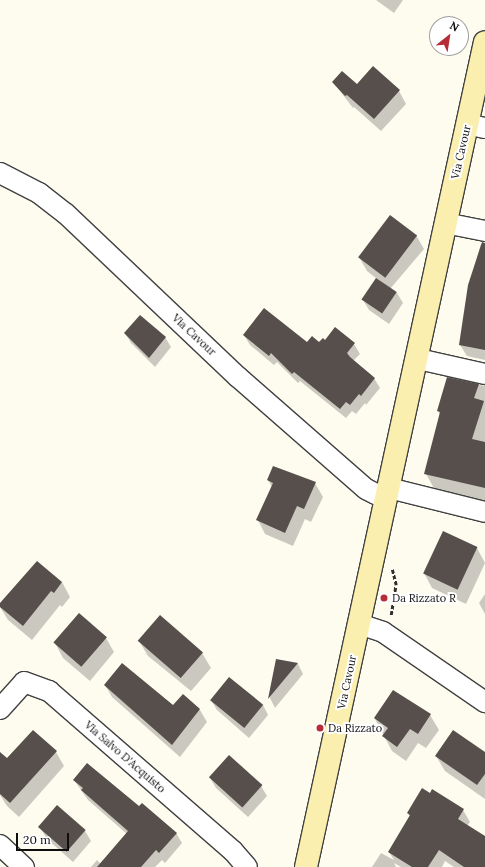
<!DOCTYPE html>
<html>
<head>
<meta charset="utf-8">
<style>
  body { margin:0 }
  #map { position:relative; width:485px; height:867px; overflow:hidden; background:#fefbef; font-family:Lora,serif }
  div>[style] { position:absolute }
  [style*='--x'] { left:calc(var(--x)*1px); top:calc(var(--y)*1px); width:calc(var(--w)*1px); rotate:calc(var(--a)*1deg) }
  .shadow>* { inset:0; background:#0003 }
  .building>* { inset:0; background:#564f4b; transform-origin:0 0 }
  .path>* { height:2.5px; margin-top:-1.25px; transform-origin:0; background:repeating-linear-gradient(90deg,#303030 0 4px,transparent 0 6px) }
  .roads { filter:drop-shadow(1px 0 #414141) drop-shadow(-1px 0 #414141) drop-shadow(0 1px #414141) drop-shadow(0 -1px #414141) }
  .minor>* { height:20px; margin:-10px; padding:0 10px; transform-origin:10px; border-radius:10px; background:#fff }
  .secondary>* { height:22px; margin:-11px; padding:0 11px; transform-origin:11px; border-radius:11px; background:#faefae }
  .dots>* { width:11px; height:11px; translate:-50% -50%; box-sizing:border-box; border:2px solid #fff; border-radius:50% }
  span { translate:-50% -50%; white-space:nowrap; text-align:center; line-height:1.15; -webkit-text-stroke:4px #fff; paint-order:stroke }
  .street-label { font-size:11px; color:#0e0e0e }
  .poi-label { font-size:11px; color:#0e0e0e }
  .left { translate:0 -50%; text-align:left }
  .north { position:absolute; left:429px; top:16px; width:40px; height:40px; box-sizing:border-box; background:#fff; border:1px solid #9f9f9f; border-radius:50%; rotate:30deg; font-size:11px; font-weight:700; line-height:16px; text-align:center; color:#0e0e0e }
  .north::after { content:''; display:block; margin:auto; width:14px; height:18px; background:#b62d38; clip-path:polygon(50% 0,100% 100%,50% 72%,0 100%) }
  .scale { position:absolute; left:16px; top:833px; width:53px; height:18px; box-sizing:border-box; border:2px solid #0e0e0e; border-top:0; padding-left:5px; font-size:12px; line-height:14px; white-space:nowrap; color:#0e0e0e; -webkit-text-stroke:3px #fff; paint-order:stroke }
</style>
</head>
<body>
<div id="map">
  <div class="shadow">
    <div style="clip-path:polygon(376px 0,403px 0,394px 13px)"></div>
    <div style="clip-path:polygon(373px 67px,399px 91px,406px 104px,381px 131px,354px 107px,353px 108px,333px 82px,357px 86px)"></div>
    <div style="clip-path:polygon(416px 235px,424px 249px,390px 289px,397px 293px,403px 303px,389px 324px,369px 310px,363px 300px,377px 279px,367px 271px,359px 257px)"></div>
    <div style="clip-path:polygon(481px 244px,485px 245px,485px 360px,467px 356px,460px 345px,469px 286px)"></div>
    <div style="clip-path:polygon(125px 333px,165px 337px,171px 347px,155px 367px,131px 343px)"></div>
    <div style="clip-path:polygon(244px 335px,307px 343px,325px 341px,354px 344px,360px 354px,353px 361px,374px 378px,380px 388px,366px 405px,365px 403px,356px 414px,352px 411px,346px 418px,300px 381px,298px 383px,277px 362px,274px 365px,250px 345px)"></div>
    <div style="clip-path:polygon(448px 379px,485px 386px,485px 501px,435px 490px,426px 474px,441px 416px,438px 411px)"></div>
    <div style="clip-path:polygon(268px 480px,315px 483px,323px 497px,311px 522px,305px 519px,293px 546px,265px 534px,258px 520px,272px 487px)"></div>
    <div style="clip-path:polygon(477px 548px,485px 563px,466px 604px,432px 588px,424px 573px)"></div>
    <div style="clip-path:polygon(62px 582px,70px 597px,62px 607px,60px 605px,32px 640px,8px 620px,0 607px)"></div>
    <div style="clip-path:polygon(485px 594px,485px 614px,479px 603px)"></div>
    <div style="clip-path:polygon(160px 617px,202px 653px,211px 668px,191px 691px,148px 656px,139px 641px)"></div>
    <div style="clip-path:polygon(106px 638px,114px 652px,90px 681px,63px 658px,55px 643px)"></div>
    <div style="clip-path:polygon(277px 660px,298px 664px,303px 674px,275px 708px,270px 698px)"></div>
    <div style="clip-path:polygon(105px 685px,173px 707px,183px 695px,200px 710px,207px 722px,180px 757px,112px 697px)"></div>
    <div style="clip-path:polygon(211px 700px,263px 705px,268px 715px,249px 738px,217px 710px)"></div>
    <div style="clip-path:polygon(430px 715px,439px 730px,426px 748px,418px 743px,406px 761px,392px 751px,375px 719px)"></div>
    <div style="clip-path:polygon(56px 752px,64px 766px,19px 817px,7px 806px,0 795px,0 762px)"></div>
    <div style="clip-path:polygon(485px 753px,485px 799px,445px 771px,436px 756px)"></div>
    <div style="clip-path:polygon(210px 778px,261px 786px,267px 796px,248px 817px,216px 788px)"></div>
    <div style="clip-path:polygon(74px 780px,139px 807px,176px 833px,182px 843px,165px 863px,162px 860px,155px 867px,91px 867px,97px 860px,101px 864px,127px 834px,88px 800px)"></div>
    <div style="clip-path:polygon(57px 807px,85px 831px,91px 841px,73px 862px,47px 839px,41px 829px)"></div>
    <div style="clip-path:polygon(463px 810px,470px 822px,467px 826px,485px 837px,485px 867px,454px 867px,445px 861px,442px 867px,401px 867px,394px 863px,396px 867px,372px 867px,381px 853px,394px 860px,389px 852px,410px 817px,408px 813px)"></div>
  </div>
  <div class="building">
    <div style="clip-path:polygon(373px 66px,400px 90px,374px 119px,347px 95px,345px 96px,332px 82px,342px 71px,357px 84px)"></div>
    <div style="left:390px;top:215px;width:34px;height:53px;rotate:37deg"></div>
    <div style="clip-path:polygon(482px 242px,485px 243px,485px 350px,459px 345px,468px 285px)"></div>
    <div style="left:376px;top:278px;width:25px;height:26px;rotate:34deg"></div>
    <div style="clip-path:polygon(264px 308px,307px 342px,312px 336px,319px 342px,323px 338px,325px 340px,335px 327px,355px 343px,347px 353px,350px 357px,375px 378px,361px 396px,359px 394px,350px 405px,346px 402px,340px 409px,294px 372px,292px 374px,271px 353px,269px 356px,243px 335px)"></div>
    <div style="clip-path:polygon(140px 315px,166px 337px,149px 358px,124px 333px)"></div>
    <div style="clip-path:polygon(447px 377px,479px 384px,474px 398px,484px 401px,472px 439px,485px 442px,485px 488px,424px 474px,440px 412px,437px 411px)"></div>
    <div style="clip-path:polygon(273px 466px,316px 482px,304px 509px,297px 506px,285px 533px,256px 520px,273px 483px,267px 480px)"></div>
    <div style="left:443px;top:531px;width:38px;height:47px;rotate:25deg"></div>
    <div style="clip-path:polygon(37px 561px,62px 582px,54px 593px,51px 591px,23px 626px,0 607px,0 603px)"></div>
    <div style="left:79px;top:613px;width:37px;height:39px;rotate:41deg"></div>
    <div style="left:160px;top:615px;width:57px;height:34px;rotate:41deg"></div>
    <div style="clip-path:polygon(276px 659px,298px 663px,268px 699px)"></div>
    <div style="clip-path:polygon(122px 663px,173px 705px,183px 694px,200px 709px,172px 745px,104px 685px)"></div>
    <div style="left:229px;top:677px;width:44px;height:30px;rotate:39deg"></div>
    <div style="clip-path:polygon(393px 690px,431px 714px,418px 734px,410px 729px,397px 747px,382px 736px,388px 728px,374px 718px)"></div>
    <div style="clip-path:polygon(33px 730px,57px 751px,10px 803px,0 794px,0 752px,7px 758px)"></div>
    <div style="clip-path:polygon(453px 730px,485px 752px,485px 774px,477px 785px,435px 756px)"></div>
    <div style="left:229px;top:755px;width:45px;height:30px;rotate:42deg"></div>
    <div style="clip-path:polygon(87px 763px,139px 806px,142px 803px,177px 833px,159px 853px,156px 850px,141px 867px,97px 867px,128px 831px,81px 790px,83px 788px,73px 780px)"></div>
    <div style="clip-path:polygon(422px 788px,430px 793px,432px 789px,464px 809px,458px 819px,485px 836px,485px 867px,464px 867px,439px 850px,428px 867px,412px 867px,388px 852px,410px 815px,407px 813px)"></div>
    <div style="left:57px;top:805px;width:38px;height:29px;rotate:41deg"></div>
  </div>
  <div class="path">
    <div style="--x:391;--y:615;--w:30;--a:-81"></div>
    <div style="--x:396;--y:585;--w:16;--a:-104"></div>
  </div>
  <div class="roads">
    <div class="minor">
      <div style="--x:467;--y:124;--w:18;--a:13"></div>
      <div style="--x:0;--y:173;--w:44;--a:27.1"></div>
      <div style="--x:39;--y:193;--w:34;--a:38"></div>
      <div style="--x:66;--y:214;--w:237;--a:43.5"></div>
      <div style="--x:238;--y:377;--w:170;--a:41.2"></div>
      <div style="--x:366;--y:489;--w:11;--a:27"></div>
      <div style="--x:376;--y:494;--w:11;--a:15"></div>
      <div style="--x:445;--y:223;--w:41;--a:11.3"></div>
      <div style="--x:418;--y:359;--w:69;--a:12.6"></div>
      <div style="--x:389;--y:488;--w:99;--a:14"></div>
      <div style="--x:359;--y:624;--w:25;--a:18"></div>
      <div style="--x:383;--y:632;--w:124;--a:34.5"></div>
      <div style="--x:0;--y:709;--w:36;--a:-48"></div>
      <div style="--x:24;--y:682;--w:27;--a:20"></div>
      <div style="--x:49;--y:691;--w:244;--a:41"></div>
      <div style="--x:233;--y:851;--w:21;--a:49"></div>
      <div style="--x:0;--y:845;--w:33;--a:43"></div>
    </div>
    <div class="secondary">
      <div style="--x:306;--y:867;--w:844;--a:-77.76"></div>
    </div>
  </div>
  <div class="dots">
    <div style="left:384px;top:598px;background:#b62d38"></div>
    <div style="left:320px;top:728px;background:#b62d38"></div>
  </div>
  <div class="street-label">
    <span style="left:461px;top:152px;rotate:-77deg">Via Cavour</span>
    <span style="left:194px;top:335px;rotate:43deg">Via Cavour</span>
    <span style="left:347px;top:682px;rotate:-78deg">Via Cavour</span>
    <span style="left:125px;top:757px;rotate:41deg">Via Salvo D'Acquisto</span>
  </div>
  <div class="poi-label">
    <span class="left" style="left:392px;top:598px">Da Rizzato R</span>
    <span class="left" style="left:328px;top:728px">Da Rizzato</span>
  </div>
  <div class="north">N</div>
  <div class="scale">20 m</div>
</div>
</body>
</html>
